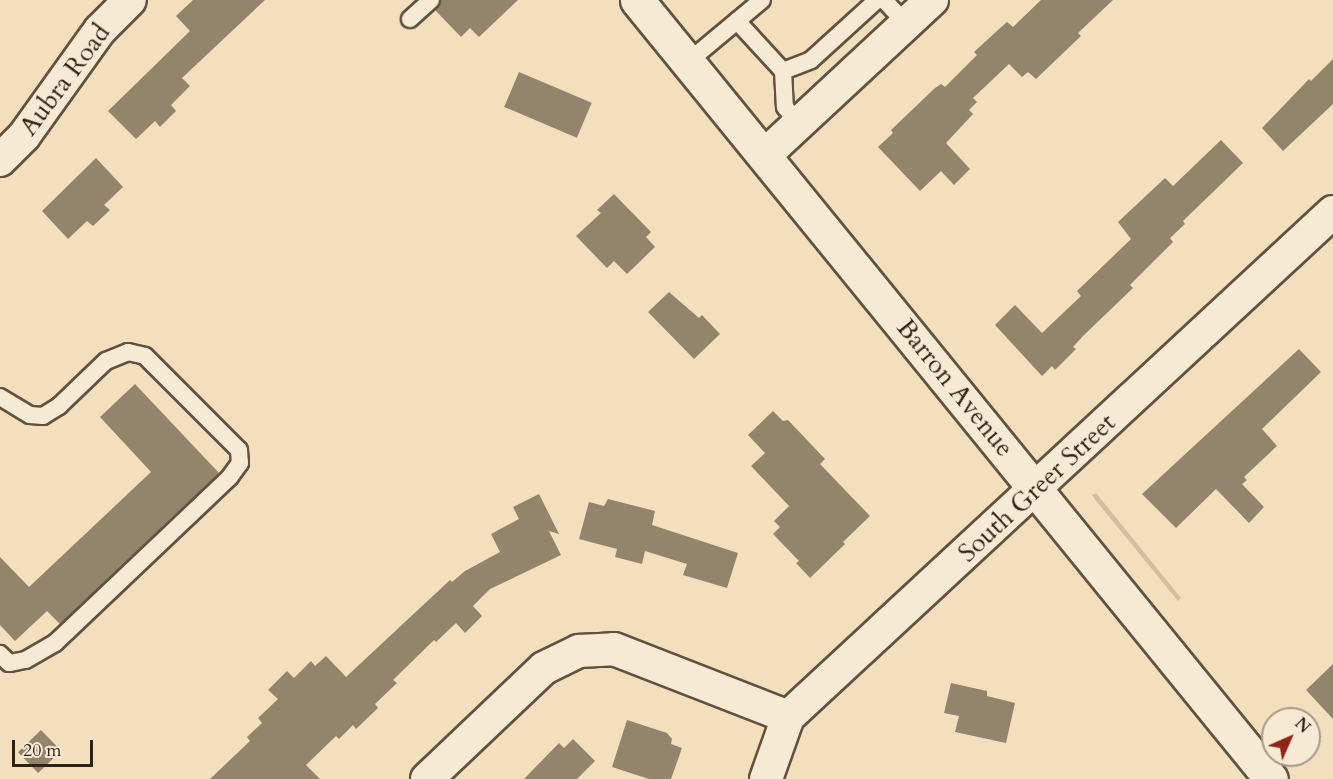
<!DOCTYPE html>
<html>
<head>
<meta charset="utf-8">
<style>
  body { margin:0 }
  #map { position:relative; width:1333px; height:779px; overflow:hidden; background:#f3debe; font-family:Cardo,serif }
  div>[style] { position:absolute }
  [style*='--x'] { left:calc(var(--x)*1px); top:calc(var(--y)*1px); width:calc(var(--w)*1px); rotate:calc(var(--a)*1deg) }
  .green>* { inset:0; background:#d2bea1 }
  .building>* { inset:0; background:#95846c; transform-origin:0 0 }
  .roads { filter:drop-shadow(2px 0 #61523e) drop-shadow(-2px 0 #61523e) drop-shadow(0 2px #61523e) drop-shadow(0 -2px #61523e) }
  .service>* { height:16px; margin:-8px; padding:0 8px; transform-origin:8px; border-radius:8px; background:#f7ead5 }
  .minor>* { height:32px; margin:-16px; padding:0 16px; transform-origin:16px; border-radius:16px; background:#f7ead5 }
  .secondary>* { height:33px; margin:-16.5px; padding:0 16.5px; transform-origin:16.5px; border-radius:16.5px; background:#f7ead5 }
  span { translate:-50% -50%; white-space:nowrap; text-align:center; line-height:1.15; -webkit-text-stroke:4.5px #f7ead5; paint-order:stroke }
  .street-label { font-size:26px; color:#302314 }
  .north { position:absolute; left:1261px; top:707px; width:60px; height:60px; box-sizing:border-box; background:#f7ead5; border:2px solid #a79a88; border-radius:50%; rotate:45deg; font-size:16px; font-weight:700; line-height:24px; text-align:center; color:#302314 }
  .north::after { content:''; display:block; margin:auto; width:21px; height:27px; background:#8f2418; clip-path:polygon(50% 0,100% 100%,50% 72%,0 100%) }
  .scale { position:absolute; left:12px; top:740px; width:81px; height:27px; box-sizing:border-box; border:3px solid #302314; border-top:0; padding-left:8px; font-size:18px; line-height:21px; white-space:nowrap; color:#302314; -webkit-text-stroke:4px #f7ead5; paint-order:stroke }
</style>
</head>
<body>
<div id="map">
  <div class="green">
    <div style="clip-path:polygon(1096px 493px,1181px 598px,1178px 601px,1097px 502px,1092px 495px)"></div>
  </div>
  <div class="building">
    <div style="clip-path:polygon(193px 0,265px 0,182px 78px,190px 86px,171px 105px,176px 111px,160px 127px,155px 121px,136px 139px,108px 111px,190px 31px,176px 16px)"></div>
    <div style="clip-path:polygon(441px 0,518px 0,479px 37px,470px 28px,461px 37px,435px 10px)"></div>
    <div style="clip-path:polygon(1041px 0,1113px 0,1078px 33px,1081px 36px,1036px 79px,1028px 72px,1022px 77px,1009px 64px,973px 98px,977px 102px,969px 110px,973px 114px,946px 143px,970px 169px,954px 185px,941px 171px,920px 191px,878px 147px,893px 133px,891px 130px,935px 88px,941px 84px,945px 87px,977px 55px,974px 52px,999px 29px,1007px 22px,1013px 27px)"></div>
    <div style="clip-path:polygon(1333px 59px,1333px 104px,1283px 151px,1262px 128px,1309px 79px,1311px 81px)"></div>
    <div style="left:519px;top:72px;width:79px;height:38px;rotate:23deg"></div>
    <div style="clip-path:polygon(1221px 140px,1243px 163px,1183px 221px,1185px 224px,1170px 238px,1173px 242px,1130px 285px,1133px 288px,1083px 336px,1073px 347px,1076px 349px,1055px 370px,1052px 366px,1042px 376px,995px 325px,1015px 305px,1042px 333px,1081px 296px,1077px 291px,1131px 239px,1118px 222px,1165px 178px,1173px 186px)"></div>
    <div style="clip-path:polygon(96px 158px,123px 187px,104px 205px,110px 210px,93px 226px,87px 221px,68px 239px,42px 211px)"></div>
    <div style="clip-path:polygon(614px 194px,651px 232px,646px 237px,655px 247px,627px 274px,614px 261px,607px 268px,576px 236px,601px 213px,597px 210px)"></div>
    <div style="clip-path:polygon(669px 292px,699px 318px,702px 315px,720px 334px,694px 359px,648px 312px)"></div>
    <div style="clip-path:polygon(1299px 349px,1321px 372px,1262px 429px,1277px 446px,1244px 477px,1247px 480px,1242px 484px,1264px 507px,1249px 523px,1216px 489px,1176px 528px,1142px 494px)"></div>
    <div style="clip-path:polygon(135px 384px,219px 473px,60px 624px,47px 611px,15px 641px,0 625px,0 557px,29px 587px,151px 472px,100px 417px)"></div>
    <div style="clip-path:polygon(773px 411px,783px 421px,788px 420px,825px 459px,820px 464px,870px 516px,843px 542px,845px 544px,810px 578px,796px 563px,799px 561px,773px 534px,780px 527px,774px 521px,789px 506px,751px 466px,765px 453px,748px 435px)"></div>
    <div style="clip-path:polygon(539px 494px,559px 534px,549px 531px,561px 555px,490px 589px,473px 606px,482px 616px,465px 633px,456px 623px,436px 642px,434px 640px,393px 680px,397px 683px,375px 704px,378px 708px,356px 729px,353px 725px,339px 739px,336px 736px,306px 765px,320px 779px,210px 779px,250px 741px,247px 737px,262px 723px,258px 718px,278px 699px,268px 690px,287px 671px,294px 678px,311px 661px,315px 666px,326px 656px,346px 677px,450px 580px,452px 582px,465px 571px,500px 552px,491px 534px,519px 519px,513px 507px)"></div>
    <div style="clip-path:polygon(608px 499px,655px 511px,652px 525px,738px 553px,727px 588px,683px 575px,687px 564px,645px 551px,642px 564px,615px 557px,617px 549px,579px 539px,589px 502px,604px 506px)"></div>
    <div style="clip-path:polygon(1333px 664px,1333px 719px,1306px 690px)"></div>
    <div style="clip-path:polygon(951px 683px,987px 691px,987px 696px,1015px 703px,1006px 743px,955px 732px,959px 716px,944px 713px)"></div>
    <div style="clip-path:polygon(627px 720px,667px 733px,672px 739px,671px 744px,682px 748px,671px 779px,649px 779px,612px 767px)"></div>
    <div style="left:41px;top:730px;width:29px;height:32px;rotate:46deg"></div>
    <div style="clip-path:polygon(573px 739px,595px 761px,577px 779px,524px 779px,559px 743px,564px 748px)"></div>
  </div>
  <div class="roads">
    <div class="service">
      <div style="--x:884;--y:0;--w:33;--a:47"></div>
      <div style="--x:410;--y:19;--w:28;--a:-42"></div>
      <div style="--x:737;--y:21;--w:68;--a:47.4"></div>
      <div style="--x:783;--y:71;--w:36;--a:87"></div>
      <div style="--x:785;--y:107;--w:23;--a:52"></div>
      <div style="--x:689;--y:61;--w:95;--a:-39.9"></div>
      <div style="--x:783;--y:71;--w:30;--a:-21"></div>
      <div style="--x:811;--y:60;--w:89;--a:-42.3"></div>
      <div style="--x:0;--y:397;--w:35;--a:31"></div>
      <div style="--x:30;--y:415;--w:13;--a:4"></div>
      <div style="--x:43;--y:416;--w:19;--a:-32"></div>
      <div style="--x:59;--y:406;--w:65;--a:-43.8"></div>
      <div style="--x:106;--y:361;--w:24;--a:-22"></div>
      <div style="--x:128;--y:352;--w:17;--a:13"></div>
      <div style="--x:145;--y:356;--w:133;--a:45"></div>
      <div style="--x:239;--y:450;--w:13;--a:86"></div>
      <div style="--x:240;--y:463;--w:17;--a:126"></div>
      <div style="--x:230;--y:477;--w:241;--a:136.5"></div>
      <div style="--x:55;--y:643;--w:34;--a:150"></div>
      <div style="--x:25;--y:660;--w:16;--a:169"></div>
      <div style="--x:9;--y:663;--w:13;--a:-135"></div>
    </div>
    <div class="minor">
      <div style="--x:765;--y:155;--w:228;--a:-42.9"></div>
      <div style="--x:0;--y:160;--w:34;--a:-45"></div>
      <div style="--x:24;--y:136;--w:130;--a:-54.4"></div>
      <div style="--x:100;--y:30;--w:42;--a:-45"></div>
      <div style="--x:427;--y:779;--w:161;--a:-43.5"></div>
      <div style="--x:544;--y:668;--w:39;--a:-26"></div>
      <div style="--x:579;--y:651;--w:35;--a:-3"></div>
      <div style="--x:614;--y:649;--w:187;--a:21.3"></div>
      <div style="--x:766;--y:779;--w:66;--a:-70.5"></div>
      <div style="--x:788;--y:717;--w:743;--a:-42.82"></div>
    </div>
    <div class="secondary">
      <div style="--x:637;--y:0;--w:1004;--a:50.86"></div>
    </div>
  </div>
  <div class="street-label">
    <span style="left:65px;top:80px;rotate:-53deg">Aubra Road</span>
    <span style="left:955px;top:388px;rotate:51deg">Barron Avenue</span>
    <span style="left:1037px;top:488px;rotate:-43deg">South Greer Street</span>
  </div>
  <div class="north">N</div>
  <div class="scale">20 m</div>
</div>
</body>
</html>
